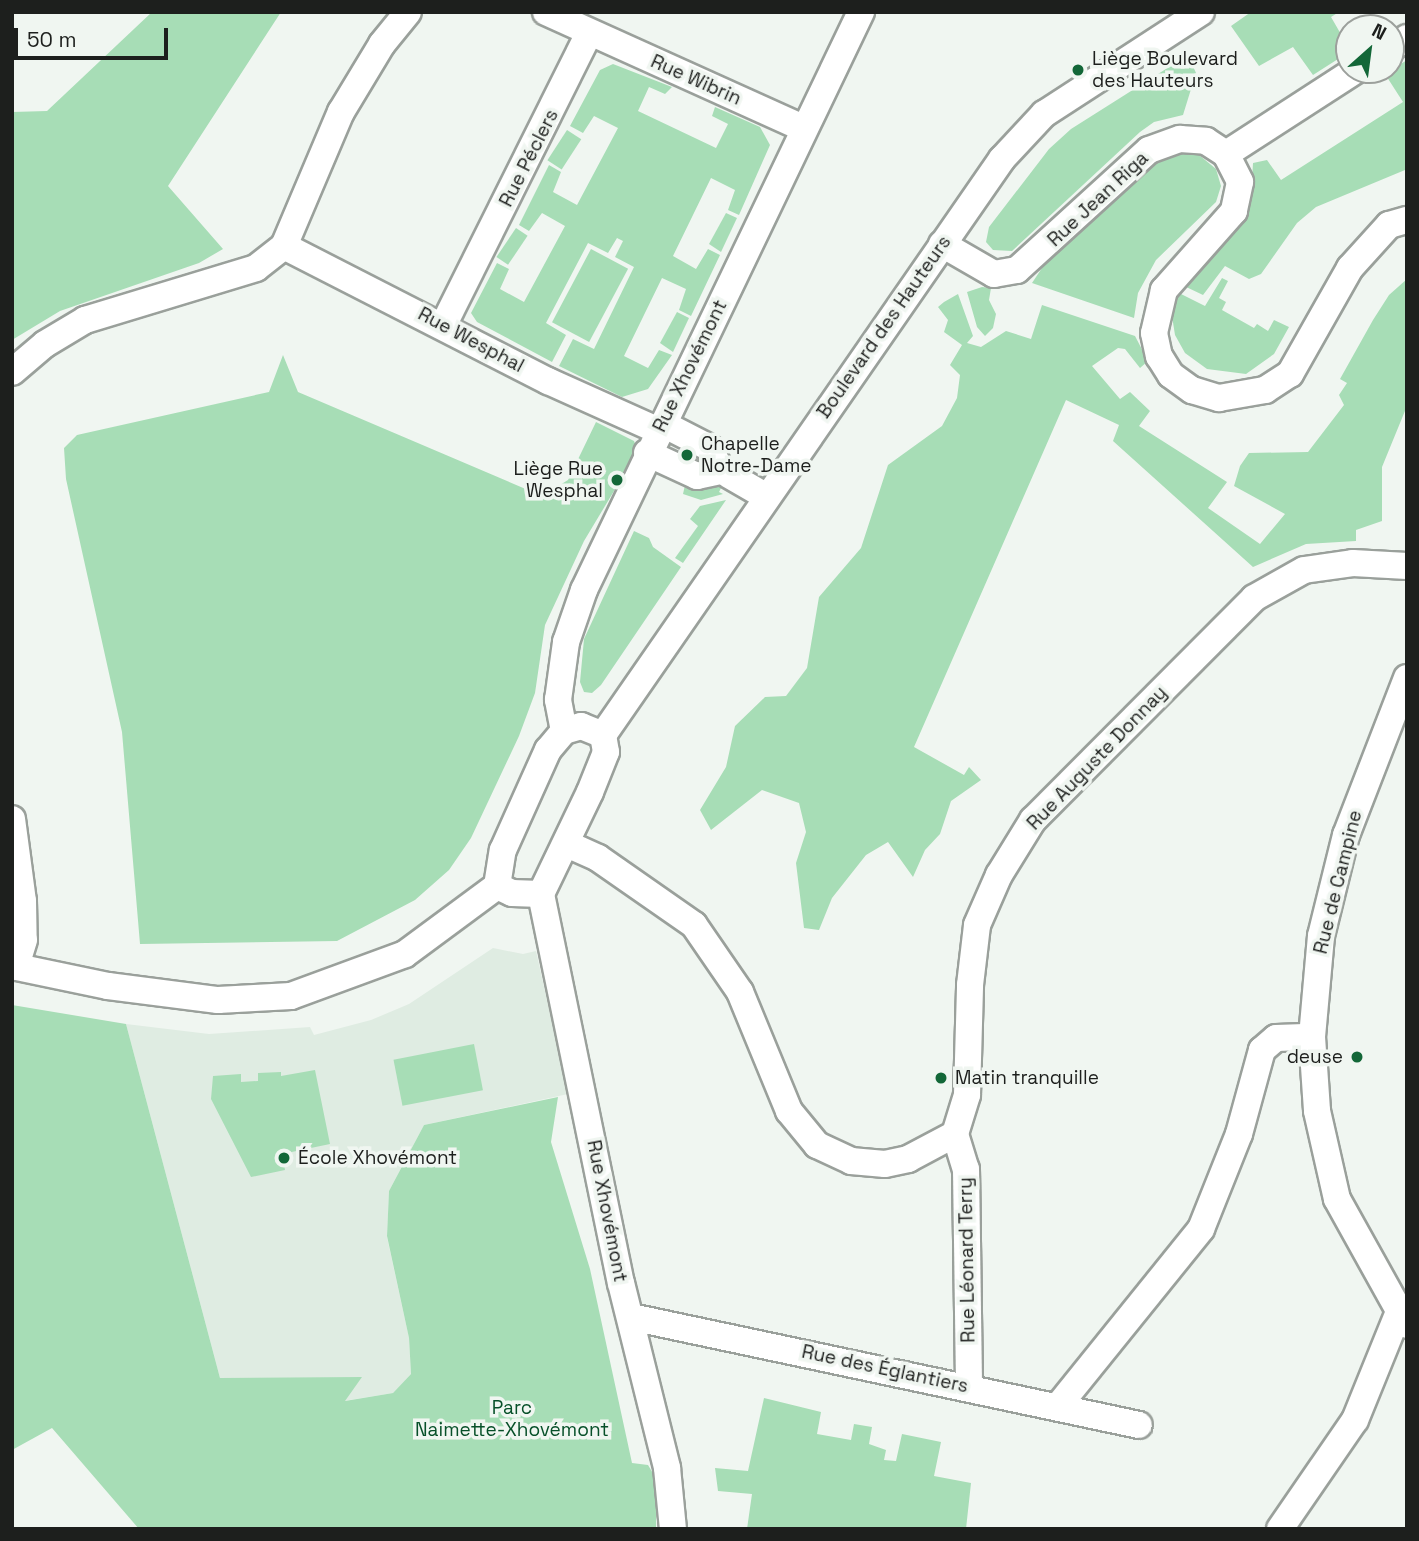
<!DOCTYPE html>
<html>
<head>
<meta charset="utf-8">
<style>
  body { margin:0 }
  #map { position:relative; width:1419px; height:1541px; overflow:hidden; background:#f0f6f1; font-family:"Space Grotesk",sans-serif }
  div>[style] { position:absolute }
  [style*='--x'] { left:calc(var(--x)*1px); top:calc(var(--y)*1px); width:calc(var(--w)*1px); rotate:calc(var(--a)*1deg) }
  .built>* { inset:0; background:#dfece2 }
  .green>* { inset:0; background:#a7ddb6; transform-origin:0 0 }
  .roads { filter:drop-shadow(2px 0 #9aa09b) drop-shadow(-2px 0 #9aa09b) drop-shadow(0 2px #9aa09b) drop-shadow(0 -2px #9aa09b) }
  .minor>* { height:26px; margin:-13px; padding:0 13px; transform-origin:13px; border-radius:13px; background:#fff }
  .dots>* { width:19px; height:19px; translate:-50% -50%; box-sizing:border-box; border:4px solid #f0f6f1; border-radius:50% }
  span { translate:-50% -50%; white-space:nowrap; text-align:center; line-height:1.15; -webkit-text-stroke:7px #f0f6f1; paint-order:stroke }
  .poi-label { font-size:19px; color:#1d1f1d }
  .left { translate:0 -50%; text-align:left }
  .right { translate:-100% -50%; text-align:right }
  .street-label { font-size:19px; color:#1d1f1d }
  .park-label { font-size:19px; color:#075029 }
  .frame { position:absolute; inset:0; border:14px solid #1d1f1d; pointer-events:none }
  .north { position:absolute; left:1335px; top:14px; width:70px; height:70px; box-sizing:border-box; background:#f0f6f1; border:2px solid #9ca09c; border-radius:50%; rotate:28deg; font-size:19px; font-weight:700; line-height:28px; text-align:center; color:#1d1f1d }
  .north::after { content:''; display:block; margin:auto; width:24px; height:32px; background:#136738; clip-path:polygon(50% 0,100% 100%,50% 72%,0 100%) }
  .scale { position:absolute; left:14px; top:28px; width:154px; height:32px; box-sizing:border-box; border:4px solid #1d1f1d; border-top:0; padding-left:9px; font-size:21px; line-height:24px; white-space:nowrap; color:#1d1f1d; -webkit-text-stroke:5px #f0f6f1; paint-order:stroke }
</style>
</head>
<body>
<div id="map">
  <div class="built">
    <div style="clip-path:polygon(493px 948px,523px 954px,536px 951px,568px 1094px,424px 1125px,389px 1191px,387px 1237px,409px 1338px,411px 1374px,393px 1393px,319px 1405px,224px 1393px,126px 1024px,209px 1034px,310px 1027px,314px 1035px,371px 1020px,409px 1004px)"></div>
  </div>
  <div class="green">
    <div style="clip-path:polygon(152px 12px,281px 12px,168px 186px,223px 249px,199px 263px,60px 311px,12px 340px,12px 112px,47px 111px)"></div>
    <div style="clip-path:polygon(1251px 12px,1339px 12px,1331px 17px,1342px 36px,1349px 32px,1349px 52px,1313px 75px,1293px 47px,1259px 66px,1231px 26px)"></div>
    <div style="clip-path:polygon(1188px 55px,1196px 73px,1183px 115px,1154px 122px,1140px 132px,1012px 251px,993px 250px,986px 242px,989px 227px,1049px 149px,1071px 129px)"></div>
    <div style="clip-path:polygon(1407px 60px,1405px 170px,1316px 207px,1297px 223px,1261px 274px,1249px 279px,1225px 266px,1203px 295px,1182px 285px,1212px 259px,1212px 250px,1252px 180px,1253px 163px,1267px 160px,1281px 180px,1403px 102px,1385px 74px)"></div>
    <div style="clip-path:polygon(613px 64px,672px 87px,665px 94px,649px 87px,638px 111px,716px 148px,728px 124px,712px 116px,715px 107px,760px 127px,770px 145px,739px 215px,728px 210px,735px 190px,711px 178px,673px 256px,696px 269px,708px 249px,720px 255px,691px 316px,679px 310px,686px 289px,662px 278px,624px 356px,648px 368px,659px 350px,672px 355px,648px 389px,622px 397px,559px 366px,573px 339px,594px 349px,634px 267px,615px 257px,623px 241px,617px 238px,608px 253px,588px 243px,546px 323px,566px 335px,552px 362px,477px 322px,471px 313px,497px 263px,509px 269px,500px 289px,524px 302px,565px 226px,542px 213px,529px 231px,519px 225px,549px 165px,561px 172px,553px 192px,577px 205px,618px 128px,594px 116px,583px 133px,570px 126px,600px 70px)"></div>
    <div style="left:567px;top:130px;width:17px;height:36px;rotate:33deg"></div>
    <div style="clip-path:polygon(1193px 150px,1216px 169px,1221px 186px,1216px 202px,1156px 260px,1138px 293px,1134px 318px,1032px 283px,1046px 262px,1155px 161px,1165px 155px)"></div>
    <div style="clip-path:polygon(726px 213px,737px 218px,721px 252px,709px 244px)"></div>
    <div style="left:516px;top:228px;width:14px;height:35px;rotate:34deg"></div>
    <div style="left:591px;top:249px;width:42px;height:83px;rotate:28deg"></div>
    <div style="clip-path:polygon(1222px 278px,1228px 281px,1219px 298px,1226px 302px,1222px 310px,1254px 328px,1257px 324px,1268px 331px,1274px 320px,1289px 327px,1274px 354px,1246px 374px,1207px 369px,1185px 353px,1175px 335px,1171px 310px,1177px 292px,1205px 306px)"></div>
    <div style="clip-path:polygon(1407px 279px,1407px 406px,1382px 467px,1382px 521px,1356px 530px,1356px 541px,1306px 544px,1253px 567px,1113px 441px,1119px 425px,1066px 400px,914px 747px,964px 775px,969px 767px,981px 780px,951px 801px,940px 834px,925px 850px,913px 877px,888px 842px,866px 855px,832px 898px,819px 930px,804px 928px,796px 863px,806px 832px,799px 803px,762px 790px,711px 830px,700px 810px,726px 767px,735px 726px,765px 697px,786px 696px,807px 668px,819px 597px,861px 548px,888px 465px,942px 426px,957px 398px,960px 375px,950px 365px,962px 345px,944px 332px,948px 320px,938px 307px,944px 302px,958px 294px,973px 336px,967px 343px,981px 347px,1006px 331px,1031px 339px,1042px 305px,1135px 336px,1148px 361px,1140px 368px,1125px 349px,1118px 348px,1092px 366px,1120px 399px,1130px 392px,1150px 411px,1139px 426px,1227px 482px,1208px 508px,1260px 544px,1285px 514px,1234px 486px,1240px 466px,1249px 453px,1308px 452px,1344px 405px,1339px 395px,1347px 383px,1340px 379px,1373px 320px,1389px 295px)"></div>
    <div style="clip-path:polygon(982px 287px,991px 288px,989px 300px,996px 314px,993px 328px,985px 336px,977px 327px,967px 292px)"></div>
    <div style="clip-path:polygon(677px 312px,689px 318px,673px 352px,660px 343px)"></div>
    <div style="clip-path:polygon(283px 355px,298px 392px,542px 496px,568px 480px,596px 422px,634px 441px,638px 451px,584px 541px,545px 625px,535px 693px,519px 736px,471px 838px,449px 870px,415px 900px,337px 941px,140px 944px,122px 732px,66px 479px,64px 448px,77px 435px,269px 392px)"></div>
    <div style="clip-path:polygon(724px 482px,719px 492px,723px 494px,701px 500px,683px 494px,685px 485px)"></div>
    <div style="clip-path:polygon(726px 500px,683px 563px,675px 558px,698px 526px,690px 519px,700px 506px)"></div>
    <div style="clip-path:polygon(634px 531px,649px 538px,653px 547px,681px 567px,601px 685px,592px 693px,584px 692px,580px 682px,584px 639px)"></div>
    <div style="clip-path:polygon(12px 1005px,126px 1024px,220px 1378px,362px 1377px,345px 1401px,393px 1393px,411px 1374px,409px 1338px,387px 1236px,389px 1191px,424px 1125px,558px 1097px,551px 1142px,590px 1269px,632px 1463px,648px 1465px,657px 1480px,656px 1529px,139px 1529px,52px 1428px,12px 1450px)"></div>
    <div style="left:474px;top:1044px;width:47px;height:82px;rotate:79deg"></div>
    <div style="clip-path:polygon(315px 1070px,330px 1144px,282px 1154px,285px 1170px,251px 1177px,211px 1099px,213px 1076px,241px 1074px,241px 1082px,258px 1081px,258px 1073px,281px 1072px,281px 1076px)"></div>
    <div style="clip-path:polygon(764px 1398px,821px 1412px,817px 1434px,851px 1440px,854px 1424px,872px 1427px,869px 1444px,886px 1450px,884px 1460px,896px 1461px,902px 1434px,941px 1442px,934px 1476px,971px 1483px,966px 1529px,747px 1529px,752px 1494px,718px 1491px,715px 1468px,748px 1471px)"></div>
  </div>
  <div class="roads">
    <div class="minor">
      <div style="--x:546;--y:12;--w:282;--a:24.3"></div>
      <div style="--x:1391;--y:48;--w:19;--a:-32"></div>
      <div style="--x:1226;--y:154;--w:155;--a:-32.9"></div>
      <div style="--x:942;--y:244;--w:60;--a:30"></div>
      <div style="--x:994;--y:274;--w:23;--a:-10"></div>
      <div style="--x:1017;--y:270;--w:178;--a:-42.3"></div>
      <div style="--x:1149;--y:150;--w:33;--a:-20"></div>
      <div style="--x:1180;--y:139;--w:26;--a:4"></div>
      <div style="--x:1206;--y:141;--w:24;--a:33"></div>
      <div style="--x:1226;--y:154;--w:31;--a:63"></div>
      <div style="--x:1240;--y:182;--w:30;--a:102"></div>
      <div style="--x:1234;--y:211;--w:106;--a:131.5"></div>
      <div style="--x:1164;--y:290;--w:44;--a:103.1"></div>
      <div style="--x:1154;--y:333;--w:24;--a:78"></div>
      <div style="--x:1159;--y:356;--w:22;--a:58"></div>
      <div style="--x:1171;--y:375;--w:26;--a:36"></div>
      <div style="--x:1192;--y:390;--w:28;--a:17"></div>
      <div style="--x:1219;--y:398;--w:47;--a:-9.9"></div>
      <div style="--x:1265;--y:390;--w:30;--a:-33"></div>
      <div style="--x:1290;--y:374;--w:122;--a:-60.5"></div>
      <div style="--x:1350;--y:268;--w:58;--a:-47.8"></div>
      <div style="--x:1389;--y:225;--w:19;--a:-16"></div>
      <div style="--x:284;--y:246;--w:297;--a:27.1"></div>
      <div style="--x:548;--y:381;--w:122;--a:24.2"></div>
      <div style="--x:444;--y:324;--w:325;--a:-63.5"></div>
      <div style="--x:12;--y:372;--w:43;--a:-40.3"></div>
      <div style="--x:45;--y:344;--w:47;--a:-31"></div>
      <div style="--x:85;--y:320;--w:179;--a:-16.9"></div>
      <div style="--x:256;--y:268;--w:36;--a:-38"></div>
      <div style="--x:284;--y:246;--w:146;--a:-67"></div>
      <div style="--x:341;--y:112;--w:79;--a:-58.9"></div>
      <div style="--x:382;--y:44;--w:41;--a:-50.9"></div>
      <div style="--x:647;--y:453;--w:55;--a:24.7"></div>
      <div style="--x:697;--y:476;--w:25;--a:-12"></div>
      <div style="--x:721;--y:471;--w:25;--a:-116"></div>
      <div style="--x:710;--y:448;--w:53;--a:-152.9"></div>
      <div style="--x:729;--y:475;--w:44;--a:30.1"></div>
      <div style="--x:1407;--y:678;--w:168;--a:111.2"></div>
      <div style="--x:1346;--y:835;--w:104;--a:103.9"></div>
      <div style="--x:1321;--y:936;--w:101;--a:95.1"></div>
      <div style="--x:1312;--y:1037;--w:74;--a:86.1"></div>
      <div style="--x:1317;--y:1111;--w:90;--a:77.2"></div>
      <div style="--x:1337;--y:1199;--w:144;--a:60.9"></div>
      <div style="--x:581;--y:726;--w:24;--a:22"></div>
      <div style="--x:603;--y:735;--w:17;--a:80"></div>
      <div style="--x:606;--y:752;--w:43;--a:111.8"></div>
      <div style="--x:590;--y:792;--w:113;--a:115.7"></div>
      <div style="--x:541;--y:894;--w:29;--a:-178"></div>
      <div style="--x:512;--y:893;--w:17;--a:-155"></div>
      <div style="--x:497;--y:886;--w:36;--a:-81"></div>
      <div style="--x:503;--y:850;--w:110;--a:-65.8"></div>
      <div style="--x:548;--y:750;--w:25;--a:-50"></div>
      <div style="--x:564;--y:731;--w:18;--a:-16"></div>
      <div style="--x:564;--y:731;--w:32;--a:-101"></div>
      <div style="--x:558;--y:700;--w:59;--a:-82.1"></div>
      <div style="--x:566;--y:642;--w:55;--a:-70.9"></div>
      <div style="--x:584;--y:590;--w:641;--a:-64.39"></div>
      <div style="--x:603;--y:735;--w:701;--a:-55.29"></div>
      <div style="--x:1002;--y:159;--w:62;--a:-47"></div>
      <div style="--x:1044;--y:114;--w:187;--a:-33"></div>
      <div style="--x:12;--y:819;--w:83;--a:82.4"></div>
      <div style="--x:23;--y:901;--w:39;--a:89"></div>
      <div style="--x:24;--y:940;--w:28;--a:107"></div>
      <div style="--x:567;--y:844;--w:34;--a:24"></div>
      <div style="--x:598;--y:858;--w:117;--a:34.9"></div>
      <div style="--x:694;--y:925;--w:81;--a:55.5"></div>
      <div style="--x:740;--y:992;--w:129;--a:67.6"></div>
      <div style="--x:789;--y:1111;--w:44;--a:50.5"></div>
      <div style="--x:817;--y:1145;--w:38;--a:25"></div>
      <div style="--x:851;--y:1161;--w:34;--a:5"></div>
      <div style="--x:885;--y:1164;--w:24;--a:-12"></div>
      <div style="--x:908;--y:1159;--w:53;--a:-28"></div>
      <div style="--x:955;--y:1134;--w:41;--a:-72.9"></div>
      <div style="--x:967;--y:1095;--w:110;--a:-88.4"></div>
      <div style="--x:970;--y:985;--w:60;--a:-83.3"></div>
      <div style="--x:977;--y:925;--w:55;--a:-66.3"></div>
      <div style="--x:999;--y:875;--w:65;--a:-58.3"></div>
      <div style="--x:1033;--y:820;--w:313;--a:-45.1"></div>
      <div style="--x:1254;--y:598;--w:57;--a:-29.2"></div>
      <div style="--x:1304;--y:570;--w:49;--a:-8.1"></div>
      <div style="--x:1353;--y:563;--w:54;--a:3.2"></div>
      <div style="--x:541;--y:894;--w:397;--a:78.4"></div>
      <div style="--x:621;--y:1283;--w:191;--a:76"></div>
      <div style="--x:667;--y:1468;--w:61;--a:84.4"></div>
      <div style="--x:12;--y:966;--w:98;--a:11.8"></div>
      <div style="--x:108;--y:986;--w:111;--a:7.3"></div>
      <div style="--x:218;--y:1000;--w:73;--a:-3.1"></div>
      <div style="--x:291;--y:996;--w:121;--a:-20.2"></div>
      <div style="--x:405;--y:954;--w:114;--a:-36.5"></div>
      <div style="--x:955;--y:1134;--w:37;--a:73"></div>
      <div style="--x:966;--y:1169;--w:218;--a:89.2"></div>
      <div style="--x:631;--y:1317;--w:519;--a:12"></div>
      <div style="--x:1059;--y:1405;--w:226;--a:-51.1"></div>
      <div style="--x:1201;--y:1229;--w:102;--a:-68.2"></div>
      <div style="--x:1239;--y:1134;--w:87;--a:-74.7"></div>
      <div style="--x:1262;--y:1050;--w:18;--a:-41"></div>
      <div style="--x:1276;--y:1038;--w:36;--a:-2"></div>
      <div style="--x:1280;--y:1529;--w:132;--a:-55.5"></div>
      <div style="--x:1355;--y:1420;--w:114;--a:-67.9"></div>
    </div>
  </div>
  <div class="dots">
    <div style="left:1078px;top:70px;background:#136738"></div>
    <div style="left:687px;top:455px;background:#136738"></div>
    <div style="left:617px;top:480px;background:#136738"></div>
    <div style="left:1357px;top:1057px;background:#136738"></div>
    <div style="left:941px;top:1078px;background:#136738"></div>
    <div style="left:284px;top:1158px;background:#136738"></div>
  </div>
  <div class="poi-label">
    <span class="left" style="left:1092px;top:70px">Liège Boulevard<br>des Hauteurs</span>
    <span class="left" style="left:701px;top:455px">Chapelle<br>Notre-Dame</span>
    <span class="right" style="left:603px;top:480px">Liège Rue<br>Wesphal</span>
    <span class="right" style="left:1343px;top:1057px">deuse</span>
    <span class="left" style="left:955px;top:1078px">Matin tranquille</span>
    <span class="left" style="left:298px;top:1158px">École Xhovémont</span>
  </div>
  <div class="street-label">
    <span style="left:696px;top:80px;rotate:24deg">Rue Wibrin</span>
    <span style="left:529px;top:158px;rotate:-63deg">Rue Péclers</span>
    <span style="left:1098px;top:199px;rotate:-43deg">Rue Jean Riga</span>
    <span style="left:884px;top:327px;rotate:-55deg">Boulevard des Hauteurs</span>
    <span style="left:471px;top:340px;rotate:28deg">Rue Wesphal</span>
    <span style="left:690px;top:366px;rotate:-64deg">Rue Xhovémont</span>
    <span style="left:1097px;top:758px;rotate:-46deg">Rue Auguste Donnay</span>
    <span style="left:1338px;top:882px;rotate:-76deg">Rue de Campine</span>
    <span style="left:607px;top:1211px;rotate:79deg">Rue Xhovémont</span>
    <span style="left:967px;top:1260px;rotate:-91deg">Rue Léonard Terry</span>
    <span style="left:885px;top:1369px;rotate:12deg">Rue des Églantiers</span>
  </div>
  <div class="park-label">
    <span style="left:512px;top:1419px">Parc<br>Naimette-Xhovémont</span>
  </div>
  <div class="frame"></div>
  <div class="north">N</div>
  <div class="scale">50 m</div>
</div>
</body>
</html>
